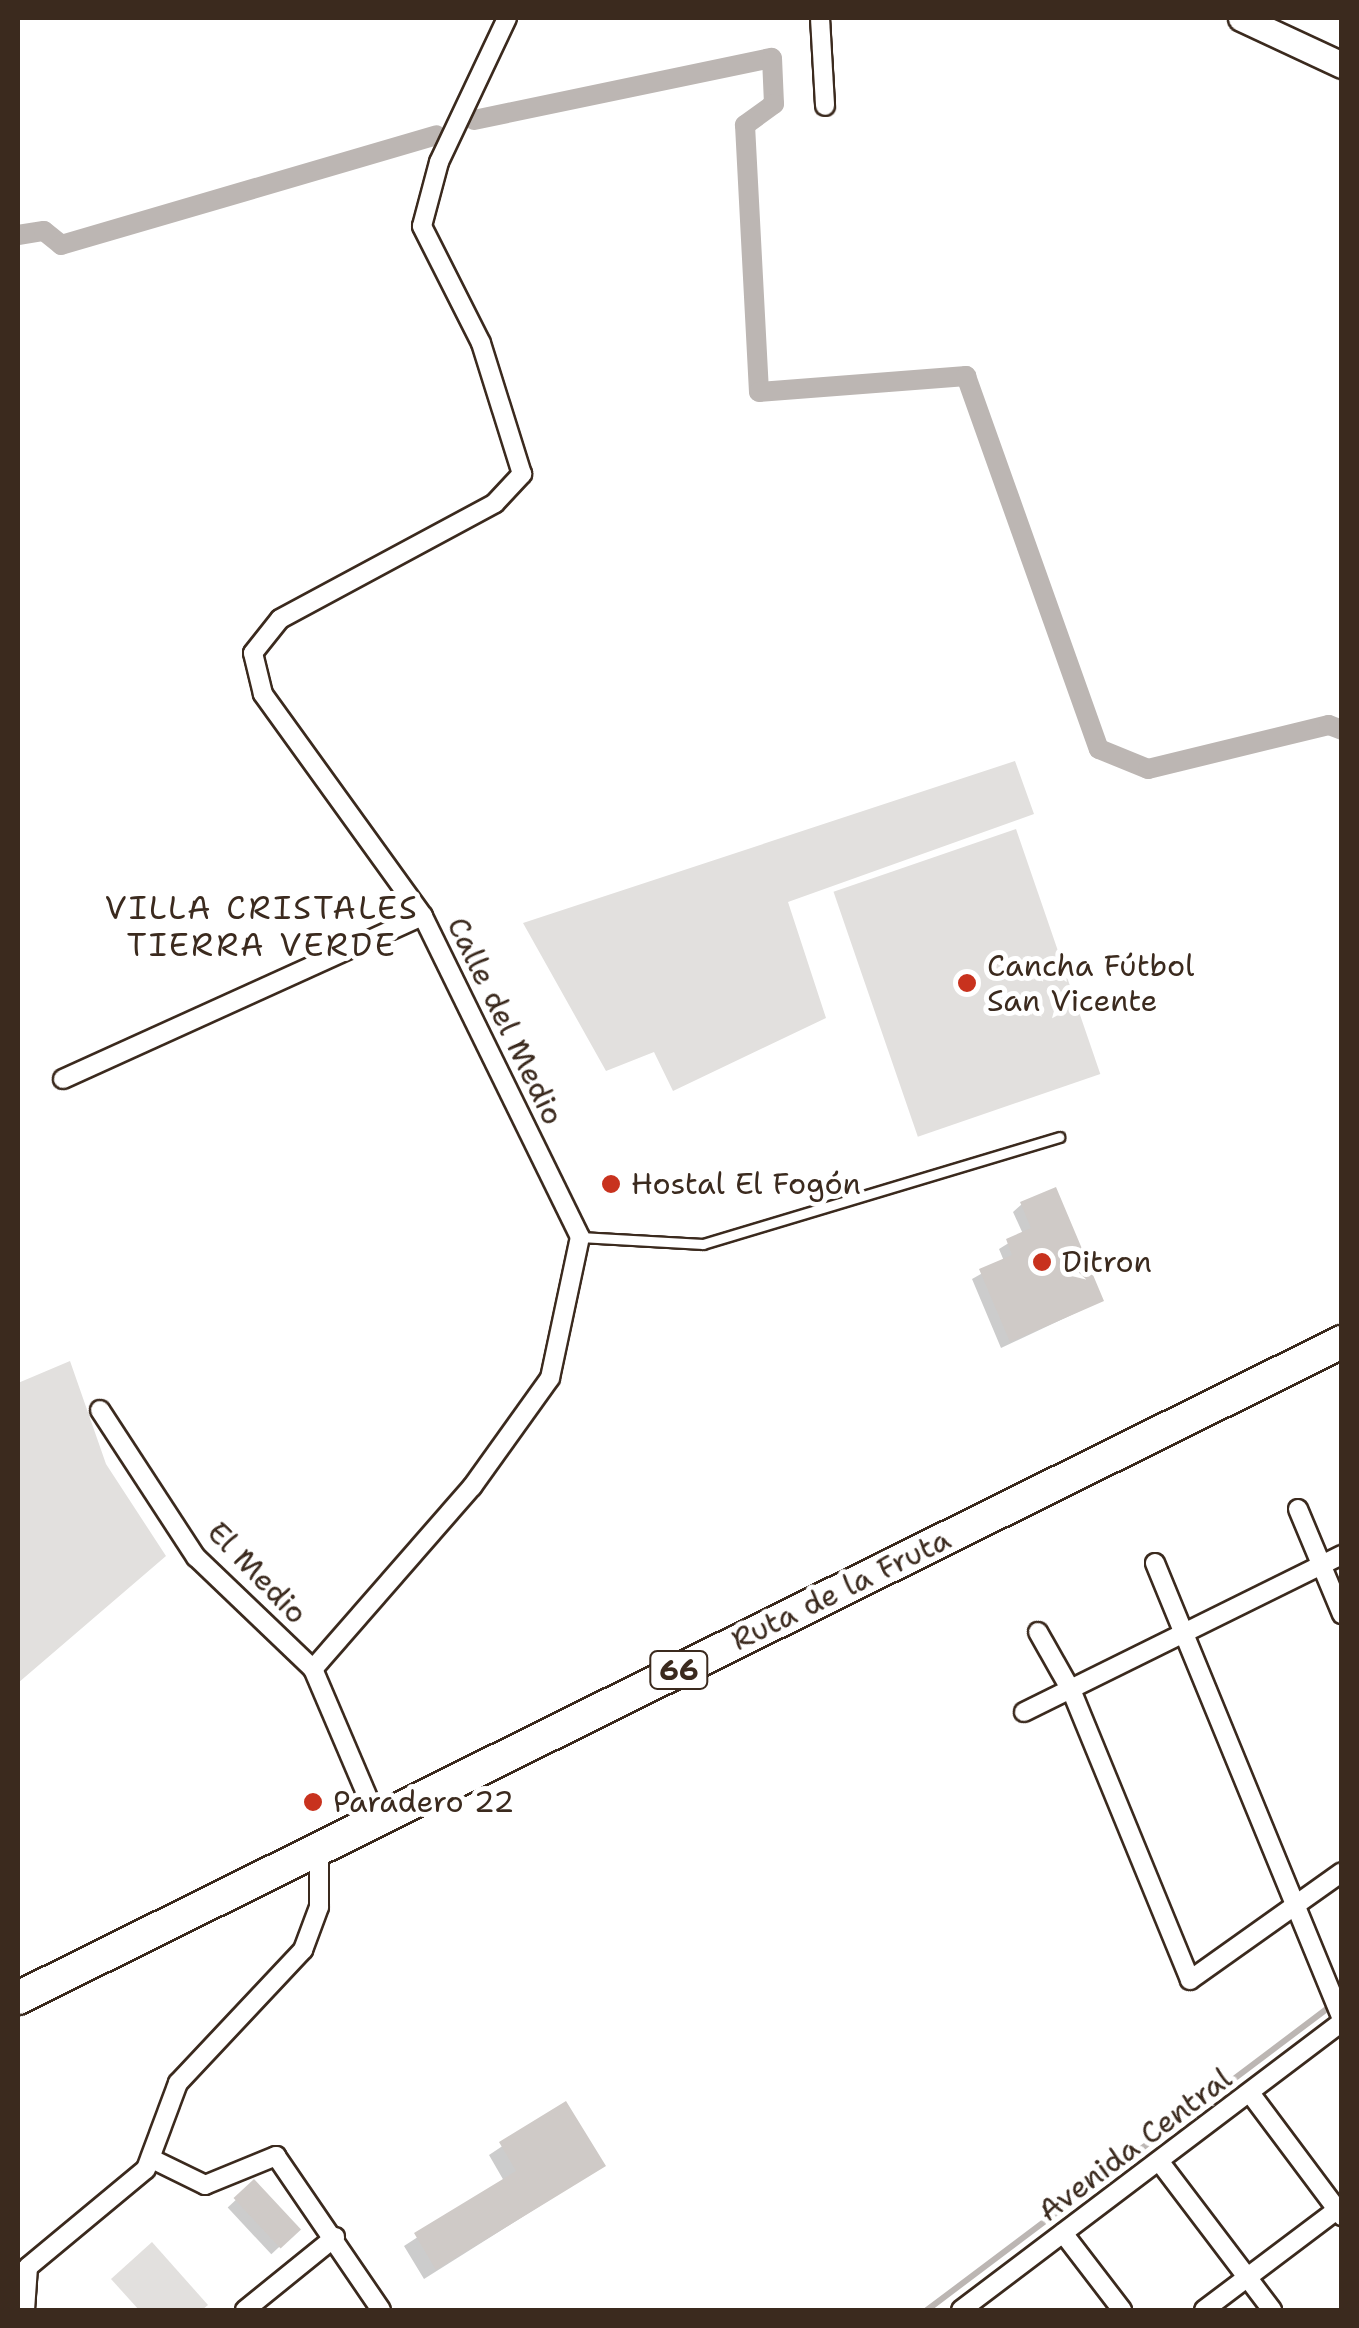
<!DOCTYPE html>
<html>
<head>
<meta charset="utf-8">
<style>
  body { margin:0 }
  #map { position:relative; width:1359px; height:2328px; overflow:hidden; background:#fff; font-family:"Shantell Sans",sans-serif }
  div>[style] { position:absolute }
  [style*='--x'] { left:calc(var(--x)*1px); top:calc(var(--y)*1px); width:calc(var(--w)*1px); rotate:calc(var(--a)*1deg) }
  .green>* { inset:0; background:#e2e0de; transform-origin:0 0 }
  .shadow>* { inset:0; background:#0003; transform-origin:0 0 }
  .stream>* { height:6px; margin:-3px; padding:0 3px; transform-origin:3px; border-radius:3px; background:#bcb6b3 }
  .canal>* { height:20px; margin:-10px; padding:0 10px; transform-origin:10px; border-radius:10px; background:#bcb6b3 }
  .building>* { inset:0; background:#cfcac7; transform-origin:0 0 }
  .roads { filter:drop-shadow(2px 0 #3b2a1e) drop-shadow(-2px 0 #3b2a1e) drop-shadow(0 2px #3b2a1e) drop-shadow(0 -2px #3b2a1e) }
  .lane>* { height:9px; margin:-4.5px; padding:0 4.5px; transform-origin:4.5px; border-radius:4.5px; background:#fff }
  .street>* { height:18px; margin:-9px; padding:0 9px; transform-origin:9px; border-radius:9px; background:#fff }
  .secondary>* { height:25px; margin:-12.5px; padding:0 12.5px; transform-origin:12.5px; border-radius:12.5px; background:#fff }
  .highway>* { height:32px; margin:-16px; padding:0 16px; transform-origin:16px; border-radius:16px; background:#fff }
  .dots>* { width:28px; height:28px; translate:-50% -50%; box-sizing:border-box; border:5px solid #fff; border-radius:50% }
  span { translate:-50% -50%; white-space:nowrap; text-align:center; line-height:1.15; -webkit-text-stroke:10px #fff; paint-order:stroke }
  .shield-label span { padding:2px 8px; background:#fff; border:2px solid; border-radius:8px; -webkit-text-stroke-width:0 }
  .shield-label { font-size:28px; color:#3b2a1e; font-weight:700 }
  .poi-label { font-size:30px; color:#3b2a1e }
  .left { translate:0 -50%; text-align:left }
  .street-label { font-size:30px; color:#3b2a1e }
  .neighbourhood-label { font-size:32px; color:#3b2a1e; letter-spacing:2.5px }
  .frame { position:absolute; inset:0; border:20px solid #3b2a1e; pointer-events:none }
</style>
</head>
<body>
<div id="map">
  <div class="green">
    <div style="clip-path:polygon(1015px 761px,1034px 814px,788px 902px,826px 1018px,673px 1091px,654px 1052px,606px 1071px,523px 923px)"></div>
    <div style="left:1016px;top:829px;width:259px;height:193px;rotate:71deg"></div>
    <div style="clip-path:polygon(70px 1361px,106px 1464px,166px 1556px,18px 1683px,18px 1383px)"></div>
    <div style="clip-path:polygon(152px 2242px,208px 2305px,202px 2310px,139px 2310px,111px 2279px)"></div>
  </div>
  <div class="shadow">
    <div style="clip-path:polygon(1022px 1204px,1101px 1301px,1001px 1348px,972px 1279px,1004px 1261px,999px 1249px,1023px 1234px,1013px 1212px)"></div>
    <div style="clip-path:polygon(566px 2104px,603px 2166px,424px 2279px,404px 2246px,504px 2181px,489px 2155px)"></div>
    <div style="left:254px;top:2183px;width:64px;height:36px;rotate:47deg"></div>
  </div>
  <div class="stream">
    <div style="--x:927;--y:2310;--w:507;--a:-36.98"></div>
  </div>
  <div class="canal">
    <div style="--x:474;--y:120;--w:304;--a:-11.8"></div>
    <div style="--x:772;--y:58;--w:46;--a:87.5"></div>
    <div style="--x:774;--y:104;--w:36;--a:144"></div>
    <div style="--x:745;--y:125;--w:267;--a:87"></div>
    <div style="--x:759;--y:392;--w:208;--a:-4.4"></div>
    <div style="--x:966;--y:376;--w:396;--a:70.4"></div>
    <div style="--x:1099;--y:749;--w:53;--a:22.2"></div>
    <div style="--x:1148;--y:769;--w:186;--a:-13.7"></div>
    <div style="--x:1329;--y:725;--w:14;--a:21"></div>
    <div style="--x:18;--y:235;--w:26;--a:-9"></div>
    <div style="--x:44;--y:231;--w:22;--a:39"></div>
    <div style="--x:61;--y:245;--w:391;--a:-16.3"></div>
  </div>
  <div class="building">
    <div style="clip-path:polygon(1056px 1187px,1104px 1301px,1010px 1342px,979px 1269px,1012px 1255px,1006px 1239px,1031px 1228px,1020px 1202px)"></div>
    <div style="clip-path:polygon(566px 2101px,606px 2166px,436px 2270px,414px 2233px,516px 2171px,499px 2142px)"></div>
    <div style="left:254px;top:2179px;width:69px;height:28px;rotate:47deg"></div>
  </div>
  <div class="roads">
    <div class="lane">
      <div style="--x:580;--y:1237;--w:123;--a:3.3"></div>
      <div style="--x:703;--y:1244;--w:372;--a:-16.7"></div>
    </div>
    <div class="street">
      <div style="--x:820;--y:18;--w:88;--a:86.7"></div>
      <div style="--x:63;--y:1079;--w:395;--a:-24.4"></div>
      <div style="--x:100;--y:1410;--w:176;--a:56.9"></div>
      <div style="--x:196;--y:1557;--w:162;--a:43.7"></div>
      <div style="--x:1298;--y:1509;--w:114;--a:67.3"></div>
      <div style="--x:1155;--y:1563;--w:494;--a:67.7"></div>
      <div style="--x:1038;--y:1632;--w:69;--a:60.5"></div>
      <div style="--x:1072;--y:1692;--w:311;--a:67.7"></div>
      <div style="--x:1190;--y:1980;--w:186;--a:-35.4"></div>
      <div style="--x:1024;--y:1712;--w:355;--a:-26.3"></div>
      <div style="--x:377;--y:1819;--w:163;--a:-113.1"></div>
      <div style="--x:313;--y:1669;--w:242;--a:-48.9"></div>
      <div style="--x:472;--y:1487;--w:134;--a:-54.4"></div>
      <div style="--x:550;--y:1378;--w:144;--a:-78"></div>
      <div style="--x:580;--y:1237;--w:357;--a:-116.1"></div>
      <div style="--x:423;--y:916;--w:274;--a:-125.8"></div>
      <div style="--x:263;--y:694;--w:42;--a:-103.7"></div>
      <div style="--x:253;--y:653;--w:43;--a:-51.5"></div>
      <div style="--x:280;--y:619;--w:244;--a:-28.3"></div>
      <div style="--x:495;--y:503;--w:40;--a:-47"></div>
      <div style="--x:522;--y:474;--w:137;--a:-107.4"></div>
      <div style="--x:481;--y:343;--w:131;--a:-116.8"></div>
      <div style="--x:422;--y:226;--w:66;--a:-75.1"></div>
      <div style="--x:439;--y:162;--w:159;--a:-64.7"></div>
      <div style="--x:1250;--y:2093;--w:154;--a:53.2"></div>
      <div style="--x:152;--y:2159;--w:59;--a:26.1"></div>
      <div style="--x:205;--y:2185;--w:77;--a:-22.2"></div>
      <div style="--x:276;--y:2156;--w:186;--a:55.7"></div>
      <div style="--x:1159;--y:2161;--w:187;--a:52.8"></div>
      <div style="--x:1063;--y:2233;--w:97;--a:52.5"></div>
      <div style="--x:25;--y:2310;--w:43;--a:-86"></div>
      <div style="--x:28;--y:2267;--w:153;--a:-39.7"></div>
      <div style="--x:146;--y:2169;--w:92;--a:-69.6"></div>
      <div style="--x:178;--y:2083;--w:183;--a:-46.8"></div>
      <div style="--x:303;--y:1950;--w:46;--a:-69.6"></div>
      <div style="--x:319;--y:1907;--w:59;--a:-90"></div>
      <div style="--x:245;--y:2310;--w:116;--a:-39"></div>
      <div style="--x:961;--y:2310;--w:478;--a:-37.1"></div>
      <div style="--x:1204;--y:2310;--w:173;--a:-37"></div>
    </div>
    <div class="secondary">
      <div style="--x:1241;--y:18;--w:111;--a:25"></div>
    </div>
    <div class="highway">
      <div style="--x:18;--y:1998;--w:1478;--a:-26.36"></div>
    </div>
  </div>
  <div class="dots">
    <div style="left:967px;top:983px;background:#c8321e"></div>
    <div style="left:611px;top:1184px;background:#c8321e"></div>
    <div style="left:1042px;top:1262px;background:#c8321e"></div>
    <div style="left:313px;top:1802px;background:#c8321e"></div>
  </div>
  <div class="shield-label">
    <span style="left:679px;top:1670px">66</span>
  </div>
  <div class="poi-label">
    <span class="left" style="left:987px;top:983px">Cancha Fútbol<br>San Vicente</span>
    <span class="left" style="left:631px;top:1184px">Hostal El Fogón</span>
    <span class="left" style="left:1062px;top:1262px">Ditron</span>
    <span class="left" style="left:333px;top:1802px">Paradero 22</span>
  </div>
  <div class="street-label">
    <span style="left:505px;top:1021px;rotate:64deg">Calle del Medio</span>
    <span style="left:257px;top:1573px;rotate:46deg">El Medio</span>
    <span style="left:841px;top:1590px;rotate:-26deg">Ruta de la Fruta</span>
    <span style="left:1135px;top:2145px;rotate:-37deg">Avenida Central</span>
  </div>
  <div class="neighbourhood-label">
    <span style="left:262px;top:927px">VILLA CRISTALES<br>TIERRA VERDE</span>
  </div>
  <div class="frame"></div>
</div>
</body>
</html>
